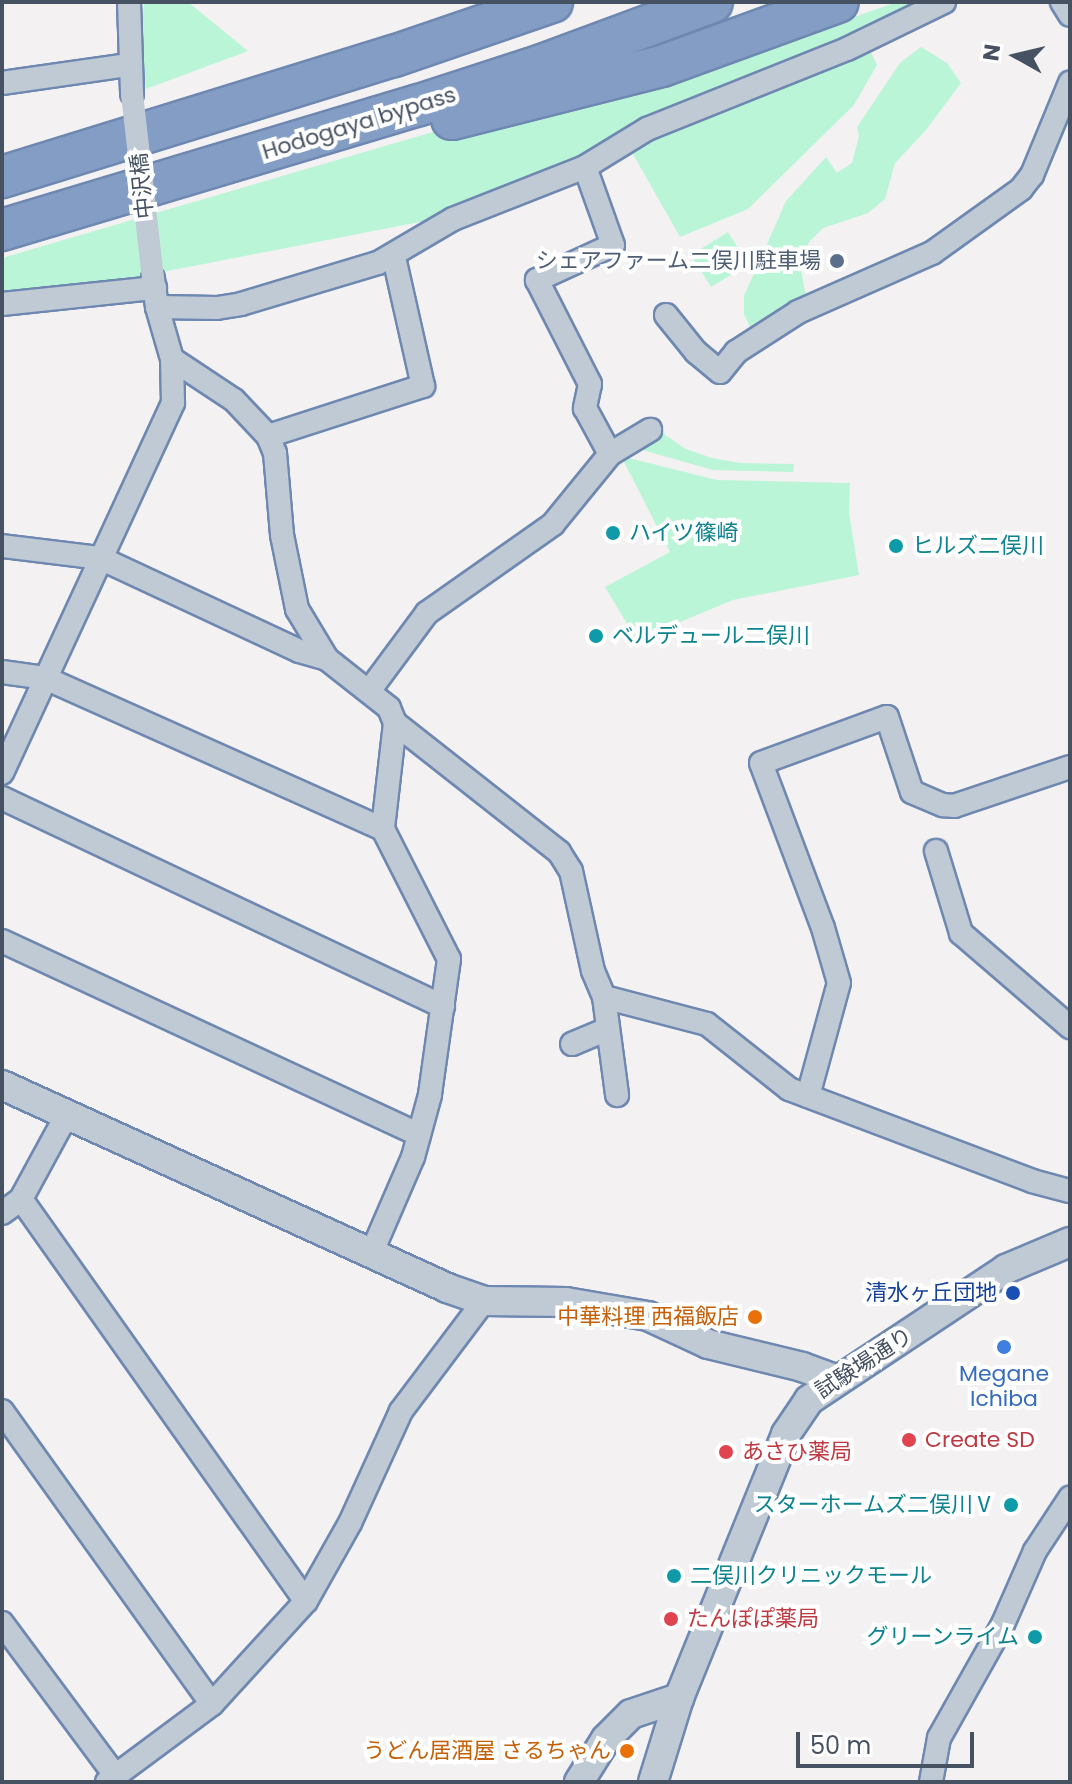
<!DOCTYPE html>
<html>
<head>
<meta charset="utf-8">
<style>
  body { margin:0 }
  #map { position:relative; width:1072px; height:1784px; overflow:hidden; background:#f3f1f1; font-family:Poppins,"Noto Sans JP",sans-serif }
  div>[style] { position:absolute }
  [style*='--x'] { left:calc(var(--x)*1px); top:calc(var(--y)*1px); width:calc(var(--w)*1px); rotate:calc(var(--a)*1deg) }
  .green>* { inset:0; background:#bbf5d7 }
  .roads { filter:drop-shadow(2px 0 #6e88b1) drop-shadow(-2px 0 #6e88b1) drop-shadow(0 2px #6e88b1) drop-shadow(0 -2px #6e88b1) }
  .minor>* { height:22px; margin:-11px; padding:0 11px; transform-origin:11px; border-radius:11px; background:#c0cad4 }
  .tertiary>* { height:28px; margin:-14px; padding:0 14px; transform-origin:14px; border-radius:14px; background:#c0cad4 }
  .motorway>* { height:40px; margin:-20px; padding:0 20px; transform-origin:20px; border-radius:20px; background:#839dc5 }
  .minor-bridge>* { height:22px; margin:-11px; padding:0 11px; transform-origin:11px; border-radius:11px; background:#c0cad4 }
  .dots>* { width:22px; height:22px; translate:-50% -50%; box-sizing:border-box; border:4px solid #fff; border-radius:50% }
  span { translate:-50% -50%; white-space:nowrap; text-align:center; line-height:1.15; -webkit-text-stroke:8px #fff; paint-order:stroke }
  .street-label { font-size:22px; color:#465261 }
  .service-label { font-size:22px; color:#4e5e75 }
  .right { translate:-100% -50%; text-align:right }
  .culture-label { font-size:22px; color:#0d838f }
  .left { translate:0 -50%; text-align:left }
  .transit-label { font-size:22px; color:#164399 }
  .food-label { font-size:22px; color:#c56008 }
  .shop-label { font-size:22px; color:#366cbe }
  .health-label { font-size:22px; color:#be3a42 }
  .frame { position:absolute; inset:0; border:4px solid #465261; pointer-events:none }
  .north { position:absolute; left:976px; top:16px; width:80px; height:80px; -webkit-text-stroke:6px #fff; paint-order:stroke; rotate:278deg; font-size:22px; font-weight:700; line-height:32px; text-align:center; color:#465261 }
  .north::after { content:''; display:block; margin:auto; width:28px; height:36px; background:#465261; clip-path:polygon(50% 0,100% 100%,50% 72%,0 100%) }
  .scale { position:absolute; left:796px; top:1732px; width:178px; height:36px; box-sizing:border-box; border:4px solid #465261; border-top:0; padding-left:10px; font-size:24px; line-height:28px; white-space:nowrap; color:#465261; -webkit-text-stroke:6px #fff; paint-order:stroke }
</style>
</head>
<body>
<div id="map">
  <div class="green">
    <div style="clip-path:polygon(144px 2px,188px 2px,248px 51px,146px 89px,141px 44px)"></div>
    <div style="clip-path:polygon(897px 2px,923px 2px,644px 121px,569px 160px,435px 219px,142px 276px,2px 297px,2px 258px,443px 129px,752px 53px)"></div>
    <div style="clip-path:polygon(868px 46px,877px 65px,854px 105px,748px 209px,680px 237px,629px 147px)"></div>
    <div style="clip-path:polygon(921px 47px,947px 63px,961px 83px,926px 130px,895px 163px,885px 199px,868px 213px,823px 228px,809px 242px,800px 264px,806px 298px,753px 334px,744px 314px,744px 296px,786px 201px,826px 157px,837px 173px,852px 163px,859px 136px,857px 127px,900px 63px)"></div>
    <div style="clip-path:polygon(728px 232px,738px 248px,724px 257px,734px 273px,711px 287px,691px 255px)"></div>
    <div style="clip-path:polygon(663px 427px,665px 435px,686px 449px,712px 458px,740px 463px,794px 464px,793px 472px,713px 470px,639px 449px,639px 442px)"></div>
    <div style="clip-path:polygon(621px 456px,717px 480px,850px 483px,849px 513px,859px 575px,733px 600px,637px 640px,605px 587px,670px 552px)"></div>
  </div>
  <div class="roads">
    <div class="minor">
      <div style="--x:129;--y:2;--w:92;--a:88.1"></div>
      <div style="--x:1062;--y:2;--w:15;--a:58"></div>
      <div style="--x:2;--y:83;--w:128;--a:-8.1"></div>
      <div style="--x:585;--y:167;--w:83;--a:70.3"></div>
      <div style="--x:613;--y:245;--w:84;--a:155.3"></div>
      <div style="--x:537;--y:280;--w:117;--a:63"></div>
      <div style="--x:590;--y:384;--w:25;--a:102"></div>
      <div style="--x:585;--y:408;--w:52;--a:61.5"></div>
      <div style="--x:2;--y:304;--w:154;--a:-6"></div>
      <div style="--x:157;--y:307;--w:60;--a:1"></div>
      <div style="--x:217;--y:308;--w:24;--a:-9"></div>
      <div style="--x:241;--y:304;--w:143;--a:-16.7"></div>
      <div style="--x:378;--y:263;--w:87;--a:-30.4"></div>
      <div style="--x:453;--y:219;--w:142;--a:-21.5"></div>
      <div style="--x:585;--y:167;--w:73;--a:-31.5"></div>
      <div style="--x:647;--y:129;--w:215;--a:-21.8"></div>
      <div style="--x:847;--y:49;--w:108;--a:-25.9"></div>
      <div style="--x:666;--y:315;--w:48;--a:51"></div>
      <div style="--x:696;--y:352;--w:31;--a:40"></div>
      <div style="--x:720;--y:372;--w:26;--a:-51"></div>
      <div style="--x:736;--y:352;--w:74;--a:-32.8"></div>
      <div style="--x:798;--y:312;--w:146;--a:-23.8"></div>
      <div style="--x:932;--y:253;--w:110;--a:-35.7"></div>
      <div style="--x:1021;--y:189;--w:18;--a:-52"></div>
      <div style="--x:1032;--y:175;--w:100;--a:-67.6"></div>
      <div style="--x:172;--y:359;--w:74;--a:33.5"></div>
      <div style="--x:234;--y:400;--w:50;--a:46.6"></div>
      <div style="--x:268;--y:436;--w:18;--a:68"></div>
      <div style="--x:275;--y:453;--w:82;--a:85.1"></div>
      <div style="--x:282;--y:535;--w:76;--a:78.5"></div>
      <div style="--x:297;--y:609;--w:58;--a:59"></div>
      <div style="--x:327;--y:659;--w:79;--a:38.3"></div>
      <div style="--x:389;--y:708;--w:16;--a:68"></div>
      <div style="--x:395;--y:723;--w:107;--a:96.5"></div>
      <div style="--x:383;--y:829;--w:146;--a:63.1"></div>
      <div style="--x:449;--y:959;--w:137;--a:98"></div>
      <div style="--x:430;--y:1095;--w:64;--a:105.3"></div>
      <div style="--x:413;--y:1157;--w:106;--a:113.4"></div>
      <div style="--x:268;--y:436;--w:163;--a:-17.9"></div>
      <div style="--x:423;--y:386;--w:132;--a:-102.7"></div>
      <div style="--x:2;--y:546;--w:99;--a:7"></div>
      <div style="--x:100;--y:558;--w:220;--a:25"></div>
      <div style="--x:299;--y:651;--w:29;--a:16"></div>
      <div style="--x:2;--y:672;--w:43;--a:7.9"></div>
      <div style="--x:45;--y:678;--w:370;--a:24.1"></div>
      <div style="--x:369;--y:691;--w:97;--a:-53.4"></div>
      <div style="--x:427;--y:613;--w:154;--a:-35.2"></div>
      <div style="--x:553;--y:524;--w:90;--a:-50.8"></div>
      <div style="--x:610;--y:454;--w:47;--a:-31"></div>
      <div style="--x:395;--y:723;--w:209;--a:38.2"></div>
      <div style="--x:559;--y:852;--w:22;--a:58"></div>
      <div style="--x:571;--y:871;--w:102;--a:77.6"></div>
      <div style="--x:593;--y:971;--w:28;--a:67"></div>
      <div style="--x:604;--y:997;--w:106;--a:14.7"></div>
      <div style="--x:707;--y:1024;--w:105;--a:38.4"></div>
      <div style="--x:789;--y:1089;--w:260;--a:20.7"></div>
      <div style="--x:1032;--y:1181;--w:39;--a:15"></div>
      <div style="--x:2;--y:773;--w:408;--a:-65.2"></div>
      <div style="--x:173;--y:403;--w:44;--a:-91.3"></div>
      <div style="--x:172;--y:359;--w:54;--a:-106.1"></div>
      <div style="--x:157;--y:307;--w:29;--a:-98"></div>
      <div style="--x:2;--y:798;--w:488;--a:25.3"></div>
      <div style="--x:936;--y:851;--w:86;--a:73"></div>
      <div style="--x:961;--y:933;--w:144;--a:40.8"></div>
      <div style="--x:2;--y:941;--w:460;--a:24.9"></div>
      <div style="--x:604;--y:997;--w:99;--a:82.4"></div>
      <div style="--x:572;--y:1044;--w:39;--a:-23"></div>
      <div style="--x:808;--y:1096;--w:117;--a:-74.7"></div>
      <div style="--x:839;--y:983;--w:57;--a:-106.2"></div>
      <div style="--x:823;--y:928;--w:176;--a:-110.6"></div>
      <div style="--x:761;--y:763;--w:134;--a:-20.1"></div>
      <div style="--x:887;--y:717;--w:79;--a:71.6"></div>
      <div style="--x:912;--y:792;--w:34;--a:23"></div>
      <div style="--x:943;--y:805;--w:11;--a:5"></div>
      <div style="--x:954;--y:806;--w:122;--a:-18.6"></div>
      <div style="--x:21;--y:1199;--w:493;--a:54.7"></div>
      <div style="--x:2;--y:1213;--w:24;--a:-36"></div>
      <div style="--x:21;--y:1199;--w:94;--a:-61.5"></div>
      <div style="--x:2;--y:1411;--w:360;--a:54.4"></div>
      <div style="--x:2;--y:1623;--w:189;--a:53.4"></div>
      <div style="--x:107;--y:1782;--w:131;--a:-36.6"></div>
      <div style="--x:212;--y:1704;--w:139;--a:-47.6"></div>
      <div style="--x:306;--y:1601;--w:90;--a:-60.6"></div>
      <div style="--x:350;--y:1523;--w:123;--a:-65.5"></div>
      <div style="--x:401;--y:1411;--w:138;--a:-53"></div>
      <div style="--x:931;--y:1782;--w:45;--a:-79.7"></div>
      <div style="--x:939;--y:1738;--w:131;--a:-60.7"></div>
      <div style="--x:1003;--y:1624;--w:80;--a:-66.3"></div>
      <div style="--x:1035;--y:1551;--w:64;--a:-56.6"></div>
    </div>
    <div class="tertiary">
      <div style="--x:2;--y:1085;--w:489;--a:24.5"></div>
      <div style="--x:447;--y:1288;--w:39;--a:19"></div>
      <div style="--x:484;--y:1301;--w:82;--a:0.7"></div>
      <div style="--x:566;--y:1302;--w:83;--a:9.7"></div>
      <div style="--x:648;--y:1316;--w:66;--a:25"></div>
      <div style="--x:708;--y:1344;--w:97;--a:13.7"></div>
      <div style="--x:802;--y:1367;--w:37;--a:20"></div>
      <div style="--x:579;--y:1782;--w:51;--a:-57.9"></div>
      <div style="--x:606;--y:1739;--w:35;--a:-45"></div>
      <div style="--x:631;--y:1714;--w:51;--a:-18.4"></div>
      <div style="--x:653;--y:1782;--w:88;--a:-72.8"></div>
      <div style="--x:679;--y:1698;--w:285;--a:-67.9"></div>
      <div style="--x:786;--y:1434;--w:41;--a:-55.9"></div>
      <div style="--x:809;--y:1400;--w:237;--a:-33.6"></div>
      <div style="--x:1006;--y:1269;--w:69;--a:-22.9"></div>
    </div>
    <div class="motorway">
      <div style="--x:452;--y:119;--w:217;--a:-14.2"></div>
      <div style="--x:662;--y:66;--w:187;--a:-20"></div>
      <div style="--x:2;--y:177;--w:410;--a:-17.2"></div>
      <div style="--x:394;--y:56;--w:167;--a:-18.9"></div>
      <div style="--x:2;--y:230;--w:435;--a:-16.7"></div>
      <div style="--x:419;--y:105;--w:129;--a:-18"></div>
      <div style="--x:542;--y:65;--w:181;--a:-20.3"></div>
    </div>
  </div>
  <div class="minor-bridge">
    <div style="--x:132;--y:94;--w:185;--a:83.5"></div>
  </div>
  <div class="dots">
    <div style="left:837px;top:261px;background:#5c6f8a"></div>
    <div style="left:613px;top:533px;background:#0f9aa8"></div>
    <div style="left:896px;top:546px;background:#0f9aa8"></div>
    <div style="left:596px;top:636px;background:#0f9aa8"></div>
    <div style="left:1013px;top:1293px;background:#1a4fb4"></div>
    <div style="left:755px;top:1317px;background:#e8710a"></div>
    <div style="left:1004px;top:1347px;background:#3f7fe0"></div>
    <div style="left:909px;top:1440px;background:#e0444e"></div>
    <div style="left:726px;top:1452px;background:#e0444e"></div>
    <div style="left:1011px;top:1505px;background:#0f9aa8"></div>
    <div style="left:674px;top:1576px;background:#0f9aa8"></div>
    <div style="left:671px;top:1619px;background:#e0444e"></div>
    <div style="left:1035px;top:1637px;background:#0f9aa8"></div>
    <div style="left:627px;top:1751px;background:#e8710a"></div>
  </div>
  <div class="street-label">
    <span style="left:359px;top:123px;rotate:-17deg">Hodogaya bypass</span>
    <span style="left:142px;top:186px;rotate:-96deg">中沢橋</span>
    <span style="left:864px;top:1363px;rotate:-33deg">試験場通り</span>
  </div>
  <div class="service-label">
    <span class="right" style="left:821px;top:261px">シェアファーム二俣川駐車場</span>
  </div>
  <div class="culture-label">
    <span class="left" style="left:629px;top:533px">ハイツ篠崎</span>
    <span class="left" style="left:912px;top:546px">ヒルズ二俣川</span>
    <span class="left" style="left:612px;top:636px">ベルデュール二俣川</span>
    <span class="right" style="left:995px;top:1505px">スターホームズ二俣川Ⅴ</span>
    <span class="left" style="left:690px;top:1576px">二俣川クリニックモール</span>
    <span class="right" style="left:1019px;top:1637px">グリーンライム</span>
  </div>
  <div class="transit-label">
    <span class="right" style="left:997px;top:1293px">清水ヶ丘団地</span>
  </div>
  <div class="food-label">
    <span class="right" style="left:739px;top:1317px">中華料理 西福飯店</span>
    <span class="right" style="left:611px;top:1751px">うどん居酒屋 さるちゃん</span>
  </div>
  <div class="shop-label">
    <span style="left:1004px;top:1386px">Megane<br>Ichiba</span>
  </div>
  <div class="health-label">
    <span class="left" style="left:925px;top:1440px">Create SD</span>
    <span class="left" style="left:742px;top:1452px">あさひ薬局</span>
    <span class="left" style="left:687px;top:1619px">たんぽぽ薬局</span>
  </div>
  <div class="frame"></div>
  <div class="north">N</div>
  <div class="scale">50 m</div>
</div>
</body>
</html>
